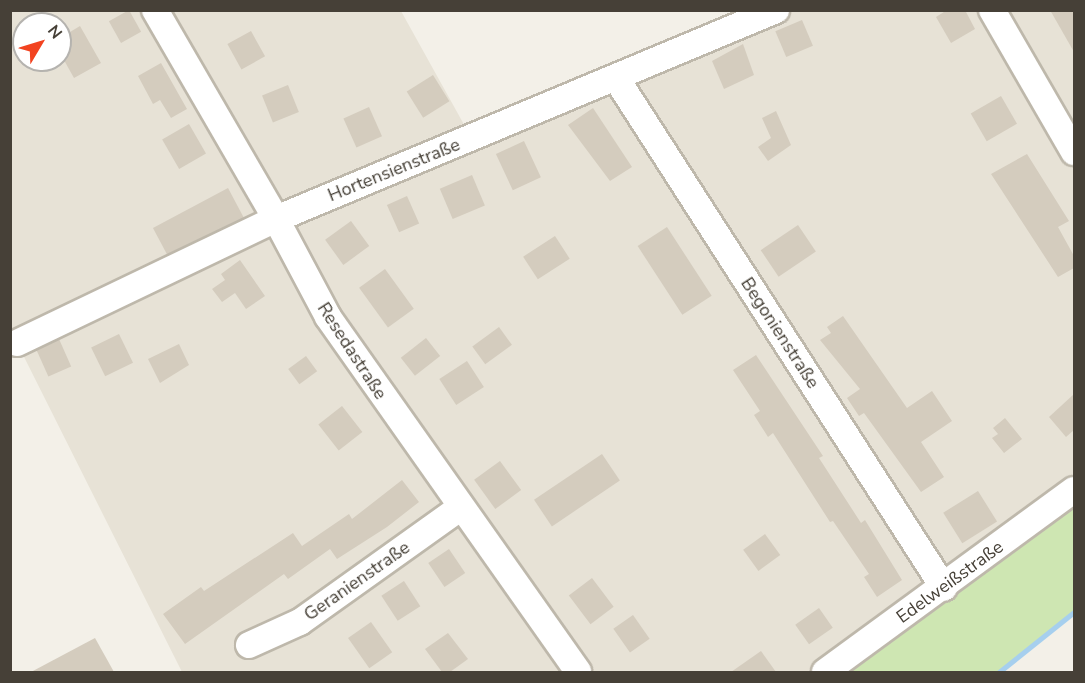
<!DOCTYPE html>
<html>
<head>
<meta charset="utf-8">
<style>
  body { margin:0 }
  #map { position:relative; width:1085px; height:683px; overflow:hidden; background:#f3f0e8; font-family:"Nunito Sans",sans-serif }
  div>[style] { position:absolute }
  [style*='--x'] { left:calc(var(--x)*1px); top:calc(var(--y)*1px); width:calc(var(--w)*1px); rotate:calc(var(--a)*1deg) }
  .residential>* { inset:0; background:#e7e2d6 }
  .green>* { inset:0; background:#cee6b2 }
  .stream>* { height:5px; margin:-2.5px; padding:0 2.5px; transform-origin:2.5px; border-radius:2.5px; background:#a6cfee }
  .building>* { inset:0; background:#d4ccbe; transform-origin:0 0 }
  .roads { filter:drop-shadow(2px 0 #beb8ab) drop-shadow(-2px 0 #beb8ab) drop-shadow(0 2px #beb8ab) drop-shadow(0 -2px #beb8ab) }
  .minor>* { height:26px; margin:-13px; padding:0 13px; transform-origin:13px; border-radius:13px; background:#fff }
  span { translate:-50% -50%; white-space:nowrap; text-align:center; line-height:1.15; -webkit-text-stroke:4.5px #fff; paint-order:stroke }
  .street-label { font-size:18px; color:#464037 }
  .frame { position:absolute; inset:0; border:12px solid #464037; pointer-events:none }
  .north { position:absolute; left:12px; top:12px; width:60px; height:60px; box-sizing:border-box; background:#fff; border:2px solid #b5b3af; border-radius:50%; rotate:52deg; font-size:16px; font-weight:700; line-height:24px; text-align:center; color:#464037 }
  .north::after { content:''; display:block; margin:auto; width:21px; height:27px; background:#f24320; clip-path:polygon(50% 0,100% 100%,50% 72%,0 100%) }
</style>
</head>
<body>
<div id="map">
  <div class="residential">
    <div style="clip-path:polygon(evenodd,11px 11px,401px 11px,472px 139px,776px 11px,1074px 11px,1074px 490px,825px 672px,182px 672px,11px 331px,11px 11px,24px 24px,60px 24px,60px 60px,24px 60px,24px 24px)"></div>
  </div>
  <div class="green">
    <div style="clip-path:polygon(1074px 490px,1074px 612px,999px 672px,825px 672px)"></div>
  </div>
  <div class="stream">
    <div style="--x:999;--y:672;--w:96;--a:-38.7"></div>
  </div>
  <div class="building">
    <div style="left:129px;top:10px;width:25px;height:23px;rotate:61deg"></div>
    <div style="clip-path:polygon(947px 10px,965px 10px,975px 29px,951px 43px,936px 17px)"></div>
    <div style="clip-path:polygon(1050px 10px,1074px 10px,1074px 52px)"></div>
    <div style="left:802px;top:20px;width:28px;height:29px;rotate:67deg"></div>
    <div style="clip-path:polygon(80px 26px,101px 63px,74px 78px,60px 53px,60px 38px)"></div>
    <div style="left:251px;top:31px;width:29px;height:27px;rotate:61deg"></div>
    <div style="clip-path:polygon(743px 44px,754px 75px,724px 89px,712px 61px)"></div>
    <div style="clip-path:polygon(161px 63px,187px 109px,171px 118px,160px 100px,153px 104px,138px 76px)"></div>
    <div style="left:433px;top:75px;width:31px;height:31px;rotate:58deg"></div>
    <div style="left:288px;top:85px;width:29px;height:28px;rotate:68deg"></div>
    <div style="left:1001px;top:96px;width:32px;height:35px;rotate:60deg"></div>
    <div style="left:369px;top:107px;width:32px;height:28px;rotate:66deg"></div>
    <div style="clip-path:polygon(593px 108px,632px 167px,610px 181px,568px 125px)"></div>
    <div style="clip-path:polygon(776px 111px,791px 145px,768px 161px,758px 147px,771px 138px,762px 118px)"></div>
    <div style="left:189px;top:124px;width:34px;height:31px;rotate:60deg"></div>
    <div style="left:524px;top:141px;width:40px;height:31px;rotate:65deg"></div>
    <div style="clip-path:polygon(1027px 154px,1069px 221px,1058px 227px,1074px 256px,1074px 268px,1058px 277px,991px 174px)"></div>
    <div style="left:472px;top:175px;width:33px;height:35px;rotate:67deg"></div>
    <div style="left:228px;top:188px;width:34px;height:85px;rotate:62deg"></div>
    <div style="left:407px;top:196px;width:30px;height:22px;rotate:66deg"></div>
    <div style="left:351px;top:221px;width:31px;height:32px;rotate:54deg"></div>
    <div style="left:798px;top:225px;width:32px;height:45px;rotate:56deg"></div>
    <div style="left:667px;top:227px;width:82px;height:35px;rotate:57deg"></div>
    <div style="left:555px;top:236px;width:27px;height:38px;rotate:57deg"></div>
    <div style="clip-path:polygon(240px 260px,265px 296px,246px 309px,235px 293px,222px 302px,212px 289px,225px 280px,221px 274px)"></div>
    <div style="left:385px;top:269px;width:49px;height:32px;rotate:54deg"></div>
    <div style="clip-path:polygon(843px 316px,907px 408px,932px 391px,952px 421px,921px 442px,944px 477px,921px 492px,864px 413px,859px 416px,847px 398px,860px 389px,820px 340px,831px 333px,827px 327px)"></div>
    <div style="left:499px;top:327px;width:22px;height:33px;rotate:54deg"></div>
    <div style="left:119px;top:334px;width:32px;height:31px;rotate:64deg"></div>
    <div style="left:426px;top:338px;width:23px;height:32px;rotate:52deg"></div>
    <div style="left:59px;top:339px;width:30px;height:25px;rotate:66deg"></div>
    <div style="clip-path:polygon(179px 344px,189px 365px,160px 383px,148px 359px)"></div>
    <div style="clip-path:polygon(756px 355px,823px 456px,819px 458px,861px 523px,865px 520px,902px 580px,877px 597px,864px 577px,869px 574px,833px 521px,830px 522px,773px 433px,768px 437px,754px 415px,760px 411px,733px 370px)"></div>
    <div style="left:306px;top:356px;width:19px;height:22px;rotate:54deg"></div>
    <div style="left:467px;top:361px;width:31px;height:33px;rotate:57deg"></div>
    <div style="clip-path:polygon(1074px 394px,1074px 430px,1066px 437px,1049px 417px)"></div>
    <div style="left:342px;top:406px;width:33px;height:30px;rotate:52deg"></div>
    <div style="clip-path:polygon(1005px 418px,1022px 439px,1004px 453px,992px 438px,998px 434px,993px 428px)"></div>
    <div style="left:602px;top:454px;width:32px;height:82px;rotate:56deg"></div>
    <div style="left:500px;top:461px;width:36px;height:32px;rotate:54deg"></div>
    <div style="clip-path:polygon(402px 480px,419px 502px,387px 527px,337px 559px,330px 549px,288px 579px,284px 574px,185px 644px,163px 614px,201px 587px,204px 591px,293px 533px,302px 546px,349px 514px,352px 519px)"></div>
    <div style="left:978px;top:491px;width:36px;height:41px;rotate:58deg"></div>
    <div style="left:765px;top:534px;width:26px;height:27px;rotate:54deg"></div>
    <div style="left:449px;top:549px;width:29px;height:25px;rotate:56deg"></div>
    <div style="left:592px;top:578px;width:36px;height:29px;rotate:53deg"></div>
    <div style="left:404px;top:581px;width:30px;height:27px;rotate:57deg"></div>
    <div style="left:819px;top:608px;width:24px;height:29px;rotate:55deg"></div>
    <div style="left:633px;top:615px;width:29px;height:24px;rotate:55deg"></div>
    <div style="left:371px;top:622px;width:37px;height:28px;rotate:55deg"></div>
    <div style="clip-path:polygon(448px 633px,468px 659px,450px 672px,442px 672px,425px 649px)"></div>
    <div style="clip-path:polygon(95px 638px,114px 672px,31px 672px)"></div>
    <div style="clip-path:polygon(761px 651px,776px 672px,731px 672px)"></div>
  </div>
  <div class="roads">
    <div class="minor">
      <div style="--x:155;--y:10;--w:241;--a:59.9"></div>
      <div style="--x:276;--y:219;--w:111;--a:62"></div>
      <div style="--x:328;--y:317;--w:434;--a:54.8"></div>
      <div style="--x:992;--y:10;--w:164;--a:60"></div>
      <div style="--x:616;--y:78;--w:606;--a:57.25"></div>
      <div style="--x:17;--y:343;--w:287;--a:-25.6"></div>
      <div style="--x:276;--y:219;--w:542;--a:-22.68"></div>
      <div style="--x:249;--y:645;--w:56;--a:-24.3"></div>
      <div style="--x:300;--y:622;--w:196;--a:-35.5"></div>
      <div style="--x:825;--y:672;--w:308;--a:-36.2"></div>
    </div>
  </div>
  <div class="street-label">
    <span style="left:394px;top:170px;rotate:-22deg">Hortensienstraße</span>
    <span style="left:780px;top:333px;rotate:57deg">Begonienstraße</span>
    <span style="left:352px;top:351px;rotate:57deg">Resedastraße</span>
    <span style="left:357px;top:581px;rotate:-35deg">Geranienstraße</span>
    <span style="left:950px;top:582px;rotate:-36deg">Edelweißstraße</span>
  </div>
  <div class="frame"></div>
  <div class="north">N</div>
</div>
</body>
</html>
